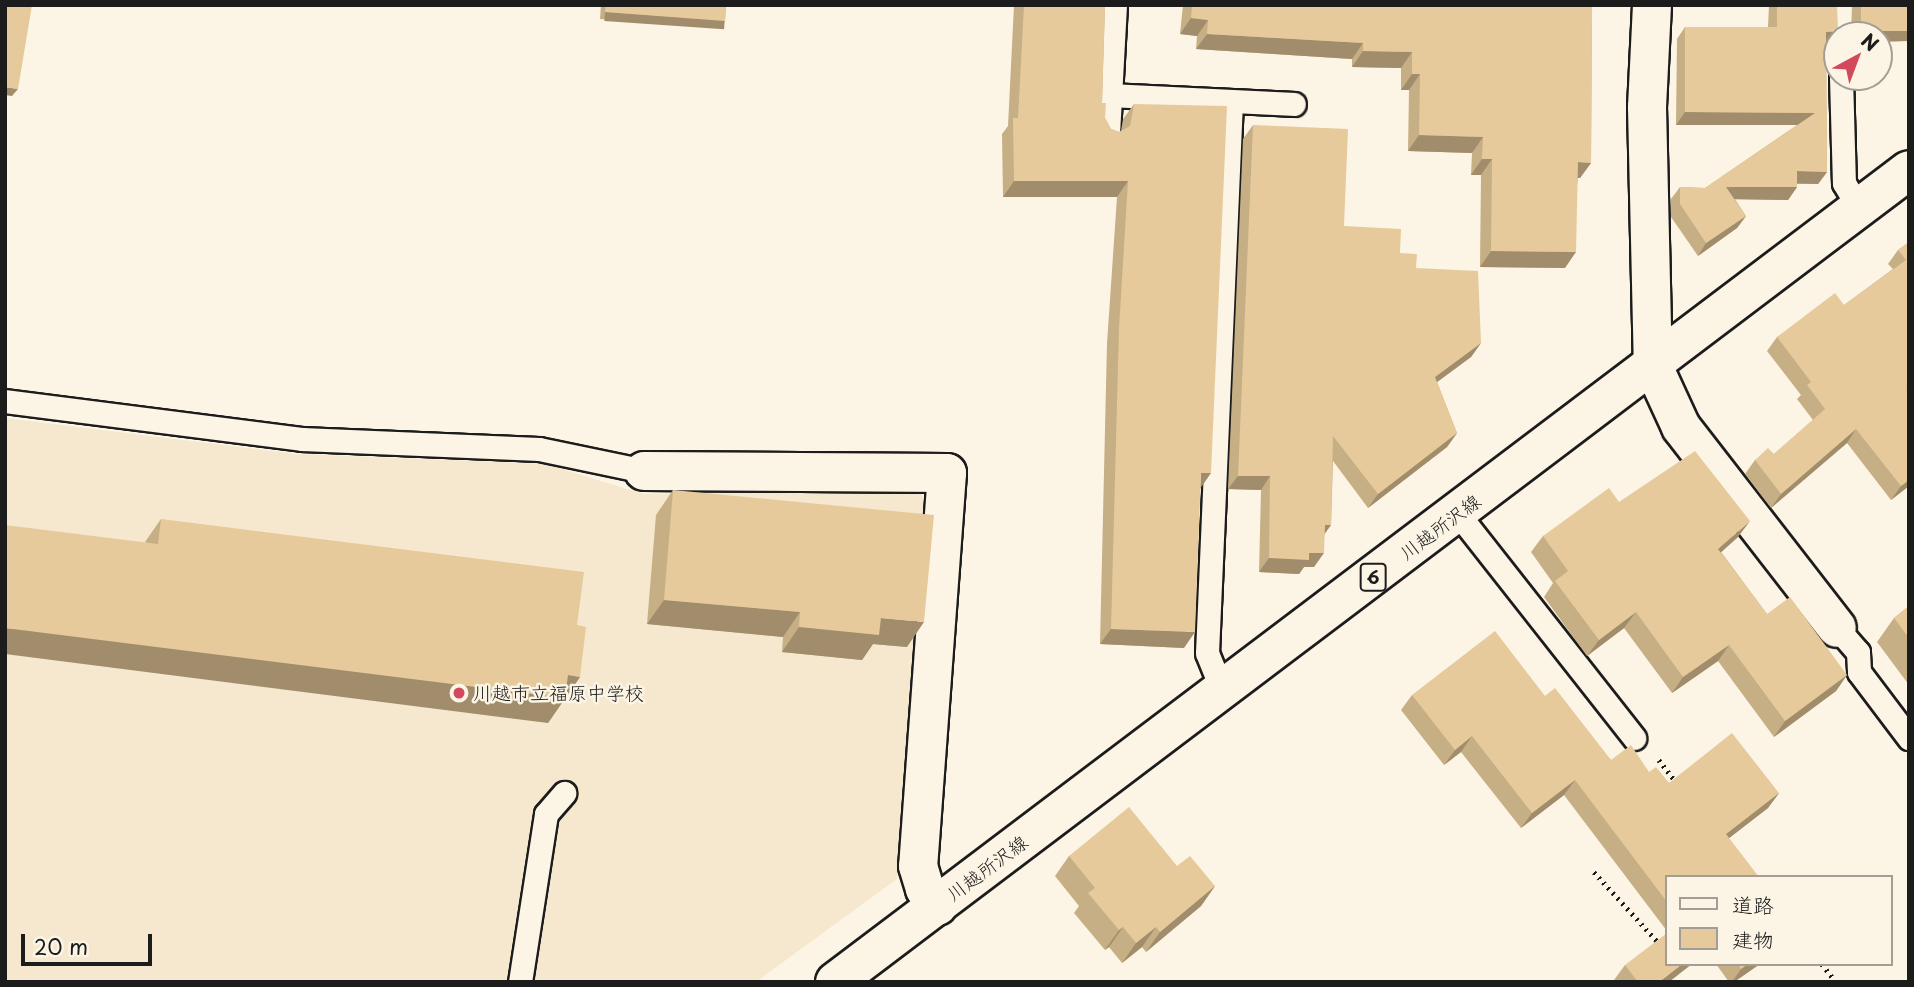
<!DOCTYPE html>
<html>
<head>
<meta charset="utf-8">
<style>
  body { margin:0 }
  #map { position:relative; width:1914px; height:987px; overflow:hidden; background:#fcf5e5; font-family:"Playpen Sans","Klee One",sans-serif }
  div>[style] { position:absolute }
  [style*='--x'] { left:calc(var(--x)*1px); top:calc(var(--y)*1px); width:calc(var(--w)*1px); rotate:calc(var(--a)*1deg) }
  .built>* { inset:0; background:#f5e8cf }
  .path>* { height:4.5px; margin-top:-2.25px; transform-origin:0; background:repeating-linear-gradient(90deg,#1c1c1c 0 2px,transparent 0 7px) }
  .roads { filter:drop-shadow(2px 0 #1c1c1c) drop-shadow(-2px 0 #1c1c1c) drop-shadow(0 2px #1c1c1c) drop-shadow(0 -2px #1c1c1c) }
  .lane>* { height:23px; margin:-11.5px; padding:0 11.5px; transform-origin:11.5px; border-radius:11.5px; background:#fcf5e5 }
  .street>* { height:38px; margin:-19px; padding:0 19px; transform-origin:19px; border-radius:19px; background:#fcf5e5 }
  .primary>* { height:38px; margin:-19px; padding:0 19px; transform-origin:19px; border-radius:19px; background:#fcf5e5 }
  .wall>* { inset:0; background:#c6ae85 }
  .shaded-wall>* { inset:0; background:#a18d6c; transform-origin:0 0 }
  .building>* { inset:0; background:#e6ca9b; transform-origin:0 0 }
  .dots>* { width:19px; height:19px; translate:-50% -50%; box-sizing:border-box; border:4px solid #fcf5e5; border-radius:50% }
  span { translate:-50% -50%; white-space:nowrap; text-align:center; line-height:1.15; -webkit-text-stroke:5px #fcf5e5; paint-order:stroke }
  .shield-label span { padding:2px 5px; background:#fcf5e5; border:2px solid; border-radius:5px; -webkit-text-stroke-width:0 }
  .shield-label { font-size:18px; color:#1c1c1c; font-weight:700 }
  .street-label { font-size:19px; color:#1c1c1c }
  .poi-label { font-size:19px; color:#1c1c1c }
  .left { translate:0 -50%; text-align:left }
  .frame { position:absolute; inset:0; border:7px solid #1c1c1c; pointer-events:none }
  .legend { position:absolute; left:1665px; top:875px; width:228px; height:91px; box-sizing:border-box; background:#fcf5e5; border:2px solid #a29e95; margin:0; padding:9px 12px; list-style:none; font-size:21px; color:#1c1c1c }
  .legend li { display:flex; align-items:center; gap:14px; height:35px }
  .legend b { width:35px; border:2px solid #a29e95 }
  .north { position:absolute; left:1823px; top:21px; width:70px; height:70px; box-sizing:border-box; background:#fcf5e5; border:2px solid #a29e95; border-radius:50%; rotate:41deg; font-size:19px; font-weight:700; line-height:28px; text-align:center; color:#1c1c1c }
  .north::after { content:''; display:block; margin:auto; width:24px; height:32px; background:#d1495b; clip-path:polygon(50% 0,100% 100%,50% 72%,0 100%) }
  .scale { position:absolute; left:21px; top:934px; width:131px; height:32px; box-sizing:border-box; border:4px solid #1c1c1c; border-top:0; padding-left:9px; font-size:21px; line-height:24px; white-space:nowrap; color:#1c1c1c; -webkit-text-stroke:5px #fcf5e5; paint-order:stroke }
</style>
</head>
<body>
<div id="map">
  <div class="built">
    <div style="clip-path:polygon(5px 418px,297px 454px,545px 464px,644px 494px,918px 490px,930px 506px,897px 879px,756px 982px,5px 982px)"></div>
  </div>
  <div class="path">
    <div style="--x:1659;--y:760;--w:29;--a:52"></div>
    <div style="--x:1594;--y:872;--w:108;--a:47.6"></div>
    <div style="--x:1822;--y:964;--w:23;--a:52"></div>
  </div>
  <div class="roads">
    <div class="lane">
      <div style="--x:1840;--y:5;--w:30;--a:90"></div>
      <div style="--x:1841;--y:77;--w:106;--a:88.4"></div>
      <div style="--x:1844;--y:183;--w:29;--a:59"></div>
      <div style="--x:1110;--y:95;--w:184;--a:2.8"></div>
      <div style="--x:1108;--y:134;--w:129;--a:-86.9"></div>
      <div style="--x:5;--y:401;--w:299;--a:7.3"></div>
      <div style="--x:302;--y:439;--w:237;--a:2.4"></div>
      <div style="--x:539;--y:449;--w:107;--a:11.8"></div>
      <div style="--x:1458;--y:514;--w:285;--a:51.8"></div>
      <div style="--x:1837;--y:628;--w:32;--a:49"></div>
      <div style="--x:1858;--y:652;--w:20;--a:87"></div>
      <div style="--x:1859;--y:672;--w:83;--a:52.9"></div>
      <div style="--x:1222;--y:690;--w:40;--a:-112"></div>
      <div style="--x:1207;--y:653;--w:552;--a:-87.51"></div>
      <div style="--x:520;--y:982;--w:170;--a:-81.2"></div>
      <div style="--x:546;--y:814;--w:28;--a:-49"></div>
    </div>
    <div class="street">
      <div style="--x:1652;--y:5;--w:102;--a:92.8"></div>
      <div style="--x:1647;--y:107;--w:259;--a:88.7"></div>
      <div style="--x:1653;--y:366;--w:67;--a:65.3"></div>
      <div style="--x:1681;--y:427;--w:254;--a:52.2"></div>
      <div style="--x:644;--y:471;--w:303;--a:0.4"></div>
      <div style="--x:947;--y:473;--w:394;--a:94.2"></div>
      <div style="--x:918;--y:866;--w:24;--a:73"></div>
      <div style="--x:925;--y:889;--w:21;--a:53"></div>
    </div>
    <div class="primary">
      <div style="--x:835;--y:982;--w:1346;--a:-37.09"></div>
    </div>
  </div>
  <div class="wall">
    <div style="clip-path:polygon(601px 5px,726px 5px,725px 21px,720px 28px,600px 19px)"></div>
    <div style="clip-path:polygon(1014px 5px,1105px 5px,1102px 103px,1105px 118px,1111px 129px,1119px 132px,1121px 131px,1123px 119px,1134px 104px,1200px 489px,1184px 648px,1100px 644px,1107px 343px,1117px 197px,1003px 197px,1002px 134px,1008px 126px)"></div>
    <div style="clip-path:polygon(1183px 5px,1592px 5px,1591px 163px,1580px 178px,1578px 178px,1565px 268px,1480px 267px,1481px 175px,1471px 175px,1472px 153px,1408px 151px,1409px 90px,1401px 90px,1401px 68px,1352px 67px,1352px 59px,1196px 49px,1197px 36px,1180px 34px)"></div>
    <div style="clip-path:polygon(1769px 5px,1837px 5px,1829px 44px,1826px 44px,1827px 172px,1818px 184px,1797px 184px,1797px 187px,1788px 200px,1735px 199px,1746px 216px,1737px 228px,1698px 256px,1671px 217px,1671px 199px,1680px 187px,1705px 188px,1797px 125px,1676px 125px,1677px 39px,1685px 27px,1768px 27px)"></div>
    <div style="clip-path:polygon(1852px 5px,1909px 5px,1879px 35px,1851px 35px)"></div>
    <div style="clip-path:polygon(1253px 125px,1344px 226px,1400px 253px,1416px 268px,1481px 343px,1471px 357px,1437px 382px,1457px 433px,1447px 447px,1368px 508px,1333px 461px,1331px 525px,1324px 534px,1314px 567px,1304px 567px,1299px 574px,1259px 572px,1261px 490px,1228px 489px,1243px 139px)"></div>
    <div style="clip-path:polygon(1909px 242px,1909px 486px,1891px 500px,1847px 443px,1771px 508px,1745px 474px,1755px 460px,1774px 454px,1813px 420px,1797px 399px,1801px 395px,1767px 351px,1777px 337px,1844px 305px,1893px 269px,1888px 264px,1898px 250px)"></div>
    <div style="clip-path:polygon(673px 490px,907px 647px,873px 644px,862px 660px,782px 652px,783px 637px,647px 624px,656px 515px)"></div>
    <div style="clip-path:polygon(1619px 502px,1738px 537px,1721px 552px,1767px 614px,1847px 675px,1836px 691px,1774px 737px,1718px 661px,1672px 693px,1624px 628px,1587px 656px,1544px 597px,1553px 583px,1531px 552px,1543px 536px)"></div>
    <div style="clip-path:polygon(161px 519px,577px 625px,580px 677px,548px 723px,145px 542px)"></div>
    <div style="clip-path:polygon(1909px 606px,1909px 685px,1877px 642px,1894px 618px)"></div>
    <div style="clip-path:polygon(1412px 695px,1545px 696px,1611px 760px,1649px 772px,1669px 783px,1779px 793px,1768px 808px,1729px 838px,1667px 877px,1667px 931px,1564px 795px,1521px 828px,1461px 752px,1444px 765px,1401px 710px)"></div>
    <div style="clip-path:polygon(1069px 856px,1177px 866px,1215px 886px,1201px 906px,1146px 952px,1142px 947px,1122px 963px,1109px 947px,1105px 950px,1074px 913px,1079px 906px,1055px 876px)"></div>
    <div style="clip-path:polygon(1716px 964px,1760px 964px,1734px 982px,1729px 982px)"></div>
    <div style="clip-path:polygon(1625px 965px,1669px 982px,1616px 982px,1614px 980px)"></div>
  </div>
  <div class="shaded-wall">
    <div style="left:605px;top:12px;width:120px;height:9px;rotate:4deg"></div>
    <div style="clip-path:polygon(1191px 18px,1208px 20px,1197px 36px,1180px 34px)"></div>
    <div style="clip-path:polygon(1909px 29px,1909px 41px,1879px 42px,1879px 35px,1857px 35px,1860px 31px)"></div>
    <div style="clip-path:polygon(1838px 31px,1829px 44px,1818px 44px,1826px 32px)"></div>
    <div style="clip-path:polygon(1207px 34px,1363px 43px,1352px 59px,1196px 49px)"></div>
    <div style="clip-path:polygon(1363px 51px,1412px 52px,1401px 68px,1352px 67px)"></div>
    <div style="clip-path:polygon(1412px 74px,1420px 74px,1409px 90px,1401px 90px)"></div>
    <div style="clip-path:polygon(5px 87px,18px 89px,12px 96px,5px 95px)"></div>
    <div style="clip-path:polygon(1685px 112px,1815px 113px,1806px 125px,1676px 125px)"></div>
    <div style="clip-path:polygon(1419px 135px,1483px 137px,1472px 153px,1408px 151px)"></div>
    <div style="clip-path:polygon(1482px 159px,1492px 159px,1481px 175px,1471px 175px)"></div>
    <div style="clip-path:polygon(1578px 162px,1591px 163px,1580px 178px,1567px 178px)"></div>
    <div style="clip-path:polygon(1797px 171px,1827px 172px,1818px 184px,1788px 183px)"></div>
    <div style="clip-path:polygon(1014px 181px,1128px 181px,1117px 197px,1003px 197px)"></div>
    <div style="clip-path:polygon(1726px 187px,1797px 187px,1788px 200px,1718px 199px)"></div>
    <div style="clip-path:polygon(1746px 216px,1737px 228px,1698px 256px,1706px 243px)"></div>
    <div style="clip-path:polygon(1491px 251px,1576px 252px,1565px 268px,1480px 267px)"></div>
    <div style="clip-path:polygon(1481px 343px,1471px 357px,1425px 391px,1435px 377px)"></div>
    <div style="clip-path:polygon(1856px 429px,1847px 443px,1771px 508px,1781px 494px)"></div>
    <div style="clip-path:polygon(1457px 433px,1447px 447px,1368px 508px,1378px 494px)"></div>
    <div style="clip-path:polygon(1201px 473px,1211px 473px,1200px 489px)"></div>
    <div style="clip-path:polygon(1238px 476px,1270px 476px,1261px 490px,1228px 489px)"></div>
    <div style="clip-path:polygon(1909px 480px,1909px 486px,1891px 500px,1901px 486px)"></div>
    <div style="clip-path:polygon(1750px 521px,1738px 537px,1707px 565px,1718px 549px)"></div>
    <div style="clip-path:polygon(1325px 525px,1331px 525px,1321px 539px)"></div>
    <div style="clip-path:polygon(1309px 553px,1324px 553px,1314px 567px,1304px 567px,1299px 574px,1259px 572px,1269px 558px)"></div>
    <div style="clip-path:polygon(664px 600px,800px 612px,783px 637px,647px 624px)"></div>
    <div style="clip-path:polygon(1636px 612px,1624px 628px,1587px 656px,1599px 640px)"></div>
    <div style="clip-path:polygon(881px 618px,924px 622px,907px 647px,873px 644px,862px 660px,782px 652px,799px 627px)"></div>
    <div style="clip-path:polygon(5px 628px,568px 675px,580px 677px,548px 723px,5px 654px)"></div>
    <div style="clip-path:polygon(1111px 629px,1195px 632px,1184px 648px,1100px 644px)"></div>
    <div style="clip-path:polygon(1729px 645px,1718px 661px,1672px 693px,1683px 677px)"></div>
    <div style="clip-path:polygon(1847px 675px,1836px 691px,1774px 737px,1785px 721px)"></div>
    <div style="clip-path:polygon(1472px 736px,1461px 752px,1444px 765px,1455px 750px)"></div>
    <div style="clip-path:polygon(1575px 780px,1564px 795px,1521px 828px,1532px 813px)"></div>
    <div style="clip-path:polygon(1779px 793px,1768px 808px,1715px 849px,1726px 834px)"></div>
    <div style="clip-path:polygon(1215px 886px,1201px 906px,1146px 952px,1160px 932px)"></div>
    <div style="clip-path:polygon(1123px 927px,1109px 947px,1105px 950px,1119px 930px)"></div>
    <div style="clip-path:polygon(1156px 927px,1142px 947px,1122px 963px,1136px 943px)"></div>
    <div style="clip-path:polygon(1682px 964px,1692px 964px,1669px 982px,1659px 982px)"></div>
    <div style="clip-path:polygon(1748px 964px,1760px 964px,1734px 982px,1732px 982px,1741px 969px)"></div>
  </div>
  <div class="building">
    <div style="clip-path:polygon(5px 5px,32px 5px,18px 89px,5px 87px)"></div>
    <div style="clip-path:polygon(606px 5px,726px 5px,725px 21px,605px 12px)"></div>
    <div style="clip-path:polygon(1024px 5px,1105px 5px,1102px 103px,1106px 103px,1105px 118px,1111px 129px,1119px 132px,1130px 126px,1134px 104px,1227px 106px,1211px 473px,1201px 473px,1195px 632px,1111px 629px,1119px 328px,1128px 181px,1014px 181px,1013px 118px,1018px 118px)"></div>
    <div style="clip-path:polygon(1192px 5px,1592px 5px,1591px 163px,1578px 162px,1576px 252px,1491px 251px,1492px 159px,1482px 159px,1483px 137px,1419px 135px,1420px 74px,1412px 74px,1412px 52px,1363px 51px,1363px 43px,1207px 34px,1208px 20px,1191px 18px)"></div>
    <div style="clip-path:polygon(1777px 5px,1837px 5px,1838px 31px,1826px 32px,1827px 172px,1797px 171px,1797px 187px,1726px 187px,1746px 216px,1706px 243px,1680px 204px,1680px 187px,1705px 188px,1815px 113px,1685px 112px,1685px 27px,1777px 27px)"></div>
    <div style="left:1861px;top:5px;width:48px;height:26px"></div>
    <div style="clip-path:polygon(1253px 125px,1348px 129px,1344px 226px,1401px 229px,1400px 253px,1417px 254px,1416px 268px,1478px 271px,1481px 343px,1435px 377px,1457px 433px,1378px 494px,1333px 436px,1331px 525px,1325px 525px,1324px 553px,1309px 553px,1309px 560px,1269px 558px,1270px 476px,1238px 476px)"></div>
    <div style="clip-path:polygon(1909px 242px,1909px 384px,1906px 386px,1909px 389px,1909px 480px,1901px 486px,1856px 429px,1781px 494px,1755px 460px,1768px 448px,1774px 454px,1825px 409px,1807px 385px,1811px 382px,1777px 337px,1835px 293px,1844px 305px,1851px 300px,1906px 260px,1898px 250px)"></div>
    <div style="clip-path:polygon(1695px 451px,1750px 521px,1718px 549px,1767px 614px,1790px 597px,1847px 675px,1785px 721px,1729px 645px,1683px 677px,1636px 612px,1599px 640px,1555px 581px,1568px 571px,1543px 536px,1609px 488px,1619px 502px)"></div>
    <div style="clip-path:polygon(673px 490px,934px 515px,924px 622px,881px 618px,879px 635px,799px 627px,800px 612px,664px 600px)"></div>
    <div style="clip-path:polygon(161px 519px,584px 572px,577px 625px,586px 627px,580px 677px,568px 675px,565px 698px,5px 628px,5px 525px,158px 544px)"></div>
    <div style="clip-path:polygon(1909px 606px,1909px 638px,1894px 618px)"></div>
    <div style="clip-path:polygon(1495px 631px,1545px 696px,1555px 688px,1611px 760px,1631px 745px,1649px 772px,1656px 767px,1669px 783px,1732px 733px,1779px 793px,1726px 834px,1759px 877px,1667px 877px,1667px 902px,1575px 780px,1532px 813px,1472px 736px,1455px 750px,1412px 695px)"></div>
    <div style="clip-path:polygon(1129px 807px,1177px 866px,1190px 856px,1215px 886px,1160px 932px,1156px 927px,1136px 943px,1123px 927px,1119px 930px,1088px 893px,1095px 888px,1069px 856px)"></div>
    <div style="clip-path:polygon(1667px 933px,1667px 964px,1682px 964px,1659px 982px,1638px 982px,1625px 965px)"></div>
    <div style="clip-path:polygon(1738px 964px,1748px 964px,1741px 969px)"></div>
  </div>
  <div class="dots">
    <div style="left:459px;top:693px;background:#d1495b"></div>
  </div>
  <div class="shield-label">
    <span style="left:1373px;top:577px">6</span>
  </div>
  <div class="street-label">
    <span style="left:1440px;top:527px;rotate:-37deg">川越所沢線</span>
    <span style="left:987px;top:868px;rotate:-37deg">川越所沢線</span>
  </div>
  <div class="poi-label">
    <span class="left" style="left:473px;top:693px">川越市立福原中学校</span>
  </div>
  <div class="frame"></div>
  <ul class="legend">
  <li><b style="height:9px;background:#fcf5e5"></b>道路</li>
  <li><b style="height:19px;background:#e6ca9b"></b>建物</li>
  </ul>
  <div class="north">N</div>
  <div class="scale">20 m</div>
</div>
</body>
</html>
